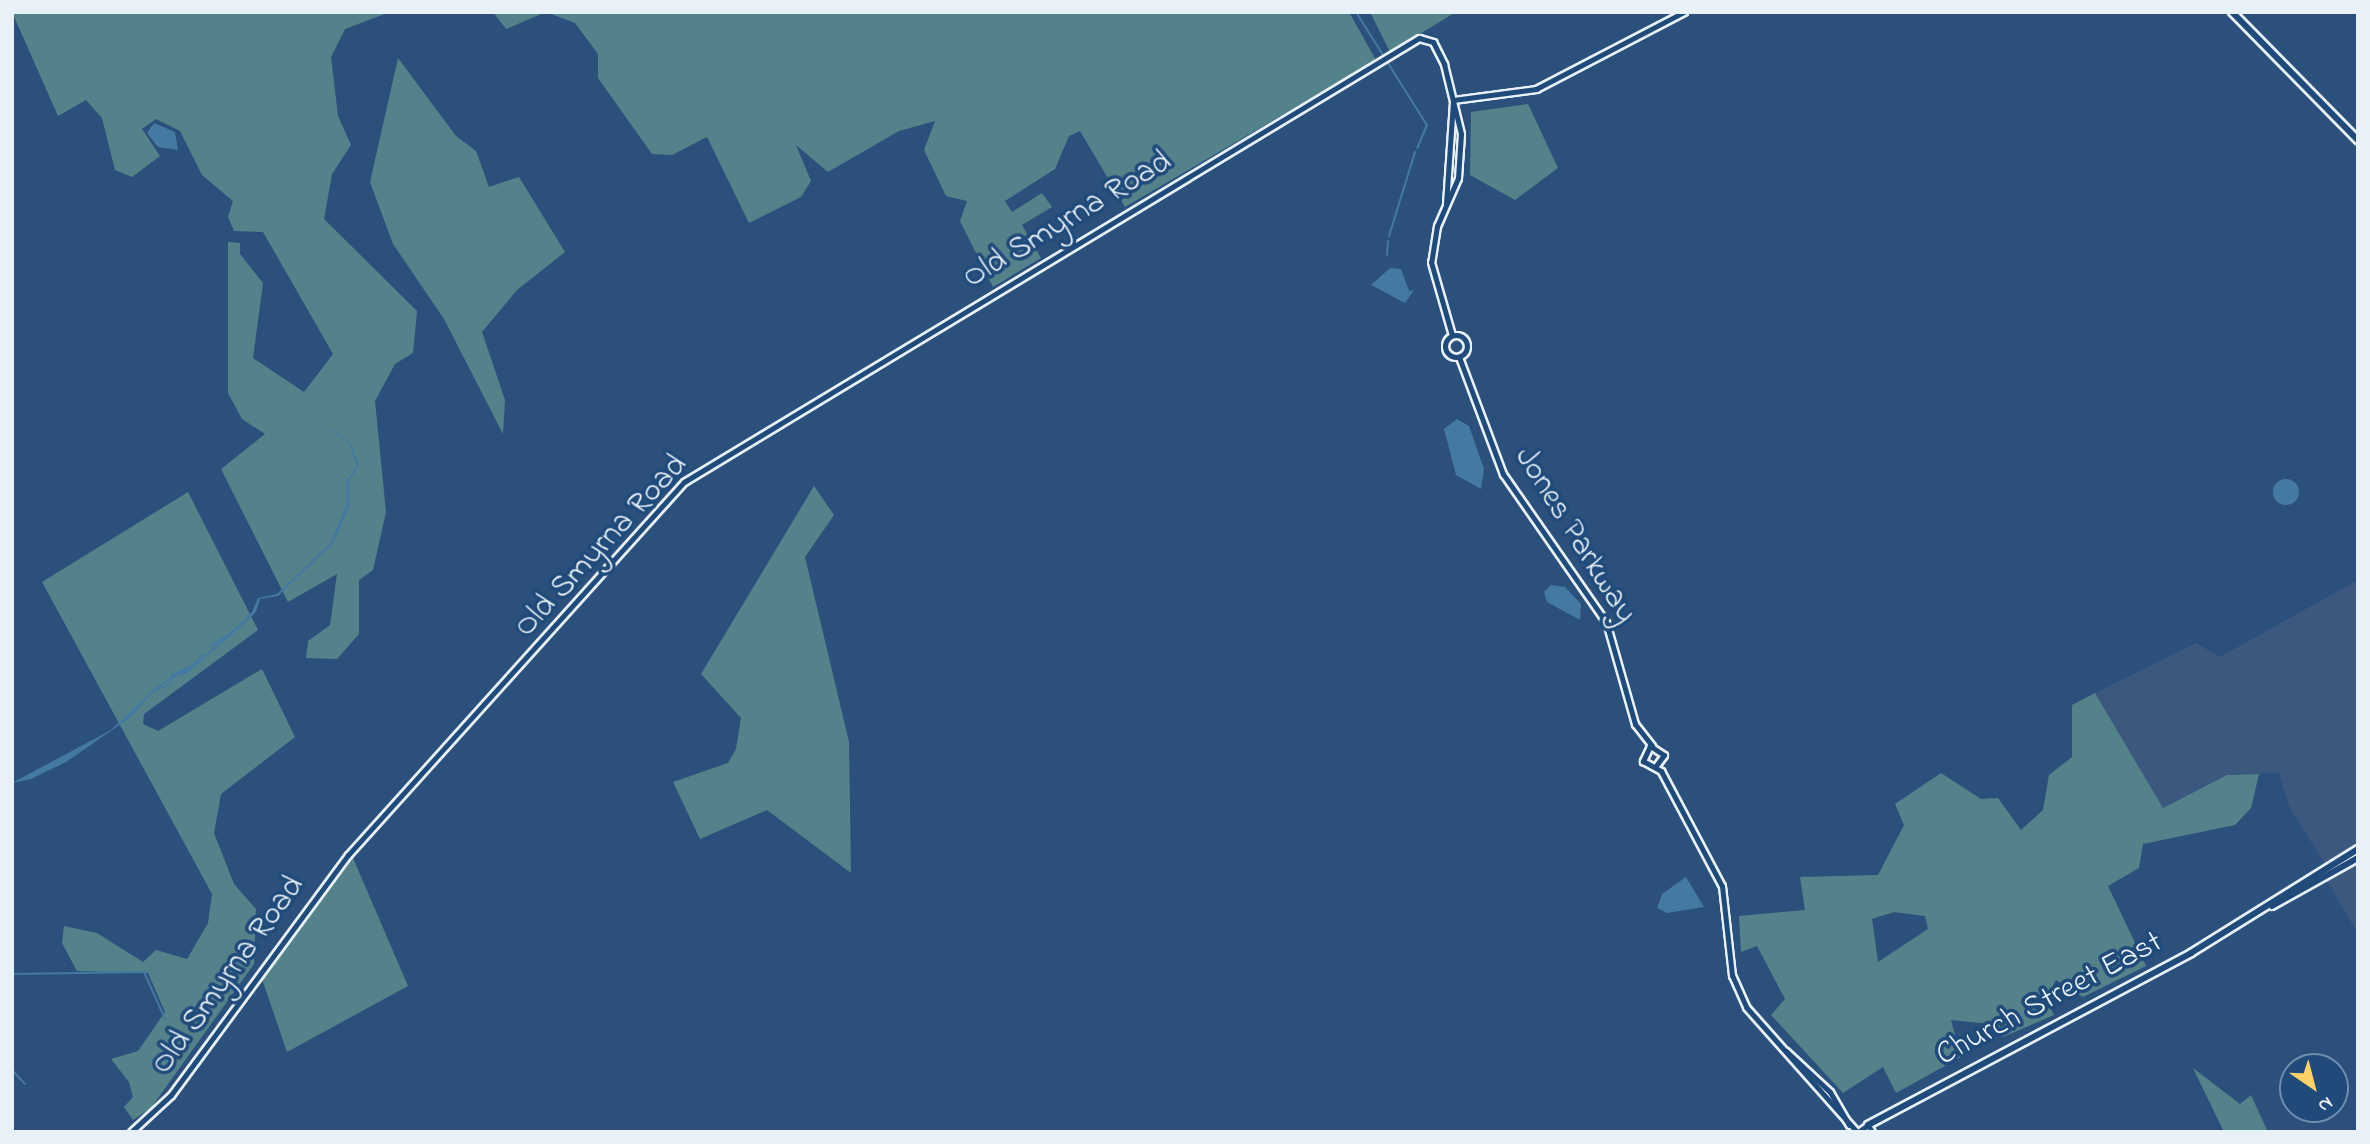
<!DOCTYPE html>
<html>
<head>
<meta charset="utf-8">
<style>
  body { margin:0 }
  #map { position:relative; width:2370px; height:1144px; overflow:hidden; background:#2c507c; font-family:"Indie Flower",sans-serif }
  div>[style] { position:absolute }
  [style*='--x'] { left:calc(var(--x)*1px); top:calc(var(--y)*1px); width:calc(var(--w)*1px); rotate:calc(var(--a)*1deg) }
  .built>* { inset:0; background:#3c587f }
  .green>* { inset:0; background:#54828b }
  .water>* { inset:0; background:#4479a1 }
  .round { border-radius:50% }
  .stream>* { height:2px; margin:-1px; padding:0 1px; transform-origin:1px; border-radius:1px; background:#4479a1 }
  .roads { filter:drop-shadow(2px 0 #e8f1f8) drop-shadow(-2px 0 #e8f1f8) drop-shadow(0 2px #e8f1f8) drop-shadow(0 -2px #e8f1f8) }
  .minor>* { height:5px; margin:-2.5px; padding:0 2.5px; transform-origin:2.5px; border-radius:2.5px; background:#1f4a7a }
  .minor>.ring { margin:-2.5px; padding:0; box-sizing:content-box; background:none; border:5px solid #1f4a7a; border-radius:50% }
  .major>* { height:6px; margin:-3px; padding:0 3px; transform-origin:3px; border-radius:3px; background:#1f4a7a }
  span { translate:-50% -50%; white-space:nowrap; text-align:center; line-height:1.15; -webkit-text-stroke:7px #1f4a7a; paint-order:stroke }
  .street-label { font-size:32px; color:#e8f1f8 }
  .frame { position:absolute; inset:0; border:14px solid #e8f1f8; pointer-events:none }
  .north { position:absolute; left:2279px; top:1053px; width:70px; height:70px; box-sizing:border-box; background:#1f4a7a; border:2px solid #6f8dac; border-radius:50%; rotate:145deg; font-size:19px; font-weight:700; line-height:28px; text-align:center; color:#e8f1f8 }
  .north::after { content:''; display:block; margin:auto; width:24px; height:32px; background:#ffd166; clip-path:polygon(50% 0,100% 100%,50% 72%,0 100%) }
</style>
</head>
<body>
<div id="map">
  <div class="built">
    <div style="clip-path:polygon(2358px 580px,2358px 848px,2326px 866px,2289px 806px,2279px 773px,2227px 775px,2163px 808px,2095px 693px,2196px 643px,2220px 657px)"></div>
    <div style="clip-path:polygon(2358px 864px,2358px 934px,2327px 881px)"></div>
  </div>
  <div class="green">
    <div style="clip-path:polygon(12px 12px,390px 12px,345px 29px,331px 57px,338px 116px,351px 145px,332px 174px,324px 219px,417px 311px,413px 353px,395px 364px,375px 401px,386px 512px,373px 570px,359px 580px,359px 634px,337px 659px,306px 658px,308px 641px,330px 625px,337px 574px,288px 602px,221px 469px,265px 434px,242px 419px,228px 393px,228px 242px,240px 243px,240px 254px,263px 283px,253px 358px,304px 392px,333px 354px,263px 232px,234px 231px,228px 217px,233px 201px,202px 175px,180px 131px,156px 119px,142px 129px,160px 156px,132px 177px,115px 170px,102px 118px,86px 100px,58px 116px)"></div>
    <div style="clip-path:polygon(493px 12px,1349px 12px,1376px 60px,1125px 207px,1080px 131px,1069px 136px,1055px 169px,1005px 201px,1012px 212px,1042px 193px,1052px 207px,1022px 225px,1041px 258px,993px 287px,960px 221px,967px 201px,946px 196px,924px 150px,935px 121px,899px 131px,828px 172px,796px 145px,811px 181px,801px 197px,749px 223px,707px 137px,672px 155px,652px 154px,598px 78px,598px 54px,575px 23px,546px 12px,506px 29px)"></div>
    <div style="clip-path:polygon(1370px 12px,1456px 12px,1390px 52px)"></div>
    <div style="clip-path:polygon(398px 58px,456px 136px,476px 151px,489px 187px,519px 177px,565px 252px,517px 290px,482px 332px,505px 400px,503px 434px,444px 319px,393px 244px,370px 182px)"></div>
    <div style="clip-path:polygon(1528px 104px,1558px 168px,1515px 200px,1470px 175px,1471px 112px)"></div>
    <div style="clip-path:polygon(814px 486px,834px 515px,805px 557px,849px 742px,851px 873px,767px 810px,700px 839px,673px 782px,728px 763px,736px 749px,741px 718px,701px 674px)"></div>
    <div style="clip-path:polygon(188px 492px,258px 630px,144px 714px,143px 724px,158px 731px,262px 669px,295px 737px,221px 794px,214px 833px,234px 884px,256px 909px,254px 964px,151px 1108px,133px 1120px,124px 1107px,133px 1097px,129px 1082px,111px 1059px,138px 1051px,165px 1012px,148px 973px,77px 971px,62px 943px,64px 926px,97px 933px,143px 962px,156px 950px,187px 959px,208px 923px,212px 894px,42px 582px)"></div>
    <div style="clip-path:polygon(evenodd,2095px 693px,2163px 808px,2227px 775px,2259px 774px,2251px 808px,2235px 825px,2143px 844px,2139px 868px,2108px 886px,2146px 966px,2083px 997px,2056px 980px,2046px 999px,2054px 1015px,2003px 1037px,1990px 1024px,1951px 1020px,1961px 1057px,1896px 1093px,1883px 1067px,1843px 1093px,1771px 1015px,1785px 999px,1757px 946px,1741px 952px,1739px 916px,1805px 910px,1800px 877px,1878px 875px,1904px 825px,1895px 804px,1941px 773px,1981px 799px,1998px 798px,2021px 830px,2043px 810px,2049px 775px,2072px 757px,2072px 705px,2095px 693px,1894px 912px,1925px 916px,1928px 929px,1878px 962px,1872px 919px,1894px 912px)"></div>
    <div style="clip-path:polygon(353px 858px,408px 986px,287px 1052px,262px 979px)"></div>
    <div style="clip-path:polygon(2193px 1068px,2240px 1104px,2251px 1095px,2268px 1132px,2224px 1132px)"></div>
  </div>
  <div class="water">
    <div style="clip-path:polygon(154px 123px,175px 132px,178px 150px,158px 147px,147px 133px)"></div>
    <div style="clip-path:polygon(1390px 268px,1401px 269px,1409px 291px,1414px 290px,1405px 303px,1371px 285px)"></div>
    <div style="clip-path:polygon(1457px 419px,1469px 426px,1484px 469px,1481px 489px,1456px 475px,1444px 429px)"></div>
    <div style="clip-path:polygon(317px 421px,341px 436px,351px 444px,359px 466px,349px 481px,350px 504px,334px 542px,278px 596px,260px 599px,256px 612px,236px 631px,186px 674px,172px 676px,171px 685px,153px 692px,131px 717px,66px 762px,31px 779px,12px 783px,111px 730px,154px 689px,170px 684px,170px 675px,199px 661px,252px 612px,258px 598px,277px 594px,330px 543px,347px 504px,346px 481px,357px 467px,349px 443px)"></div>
    <div class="round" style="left:2273px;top:479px;width:26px;height:26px"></div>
    <div style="clip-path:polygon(1551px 585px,1565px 587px,1581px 604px,1580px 620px,1547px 602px,1544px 592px)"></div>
    <div style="clip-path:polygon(1686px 877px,1704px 907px,1667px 913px,1657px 908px,1662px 894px)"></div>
  </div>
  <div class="stream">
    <div style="--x:1356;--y:12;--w:133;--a:57.9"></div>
    <div style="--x:1427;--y:125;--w:25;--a:113"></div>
    <div style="--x:1389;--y:236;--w:88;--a:-72.8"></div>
    <div style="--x:1387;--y:255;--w:14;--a:-86"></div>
    <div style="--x:211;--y:646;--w:18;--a:-34"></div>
    <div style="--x:192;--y:666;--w:15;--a:-48"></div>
    <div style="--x:156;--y:688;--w:26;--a:-32"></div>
    <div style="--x:12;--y:974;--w:132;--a:-0.9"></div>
    <div style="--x:144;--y:972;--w:51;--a:65.9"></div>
    <div style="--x:12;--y:1070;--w:19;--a:47"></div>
  </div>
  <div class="roads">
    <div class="minor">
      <div style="--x:1453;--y:100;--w:84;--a:-7.5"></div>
      <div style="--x:1536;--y:89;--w:167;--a:-27.5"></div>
      <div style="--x:1446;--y:204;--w:104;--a:-86.1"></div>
      <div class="ring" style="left:1445px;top:335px;width:17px;height:17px"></div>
      <div style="--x:1459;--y:357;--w:125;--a:69.4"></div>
      <div style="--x:1503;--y:474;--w:180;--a:55.2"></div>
      <div style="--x:1606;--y:622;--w:106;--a:74.1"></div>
      <div style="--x:1635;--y:724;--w:28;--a:52"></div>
      <div style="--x:1655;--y:767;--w:15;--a:-53"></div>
      <div style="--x:1664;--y:755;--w:17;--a:-147"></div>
      <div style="--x:1650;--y:746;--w:17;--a:115"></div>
      <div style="--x:1643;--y:761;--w:21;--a:29"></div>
      <div style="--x:1661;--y:771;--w:130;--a:62.1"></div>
      <div style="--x:1722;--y:886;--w:90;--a:83.6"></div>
      <div style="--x:1732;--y:975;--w:35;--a:66"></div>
      <div style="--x:1746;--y:1007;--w:167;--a:48.4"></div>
      <div style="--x:1786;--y:1051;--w:60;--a:43"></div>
      <div style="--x:1830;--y:1092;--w:38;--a:60"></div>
      <div style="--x:131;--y:1132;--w:54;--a:-42.8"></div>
      <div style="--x:171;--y:1095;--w:298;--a:-53.6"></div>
      <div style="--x:348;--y:855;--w:502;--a:-47.99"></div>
      <div style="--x:684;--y:482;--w:859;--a:-31.14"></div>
      <div style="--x:1419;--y:38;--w:15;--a:16"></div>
      <div style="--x:1433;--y:42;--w:25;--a:63"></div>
      <div style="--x:1444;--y:64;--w:72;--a:76.3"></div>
      <div style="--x:1461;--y:134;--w:44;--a:93.9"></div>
      <div style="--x:1458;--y:178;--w:52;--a:113.6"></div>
      <div style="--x:1437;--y:226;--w:36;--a:99"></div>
      <div style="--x:1431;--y:262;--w:76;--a:74"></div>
      <div style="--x:1858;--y:1132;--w:12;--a:-35"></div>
      <div style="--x:1868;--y:1125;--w:8;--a:60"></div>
    </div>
    <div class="major">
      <div style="--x:2232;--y:12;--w:180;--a:45.5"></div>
      <div style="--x:2272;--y:906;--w:98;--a:-29.2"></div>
      <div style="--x:1868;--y:1125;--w:366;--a:-28"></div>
      <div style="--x:2191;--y:953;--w:197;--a:-31.9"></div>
    </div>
  </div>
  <div class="street-label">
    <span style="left:1068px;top:221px;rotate:-31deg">Old Smyrna Road</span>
    <span style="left:1574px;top:536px;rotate:58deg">Jones Parkway</span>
    <span style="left:602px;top:547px;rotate:-47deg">Old Smyrna Road</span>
    <span style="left:229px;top:976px;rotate:-54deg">Old Smyrna Road</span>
    <span style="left:2050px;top:1000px;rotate:-28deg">Church Street East</span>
  </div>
  <div class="frame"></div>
  <div class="north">N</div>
</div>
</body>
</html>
